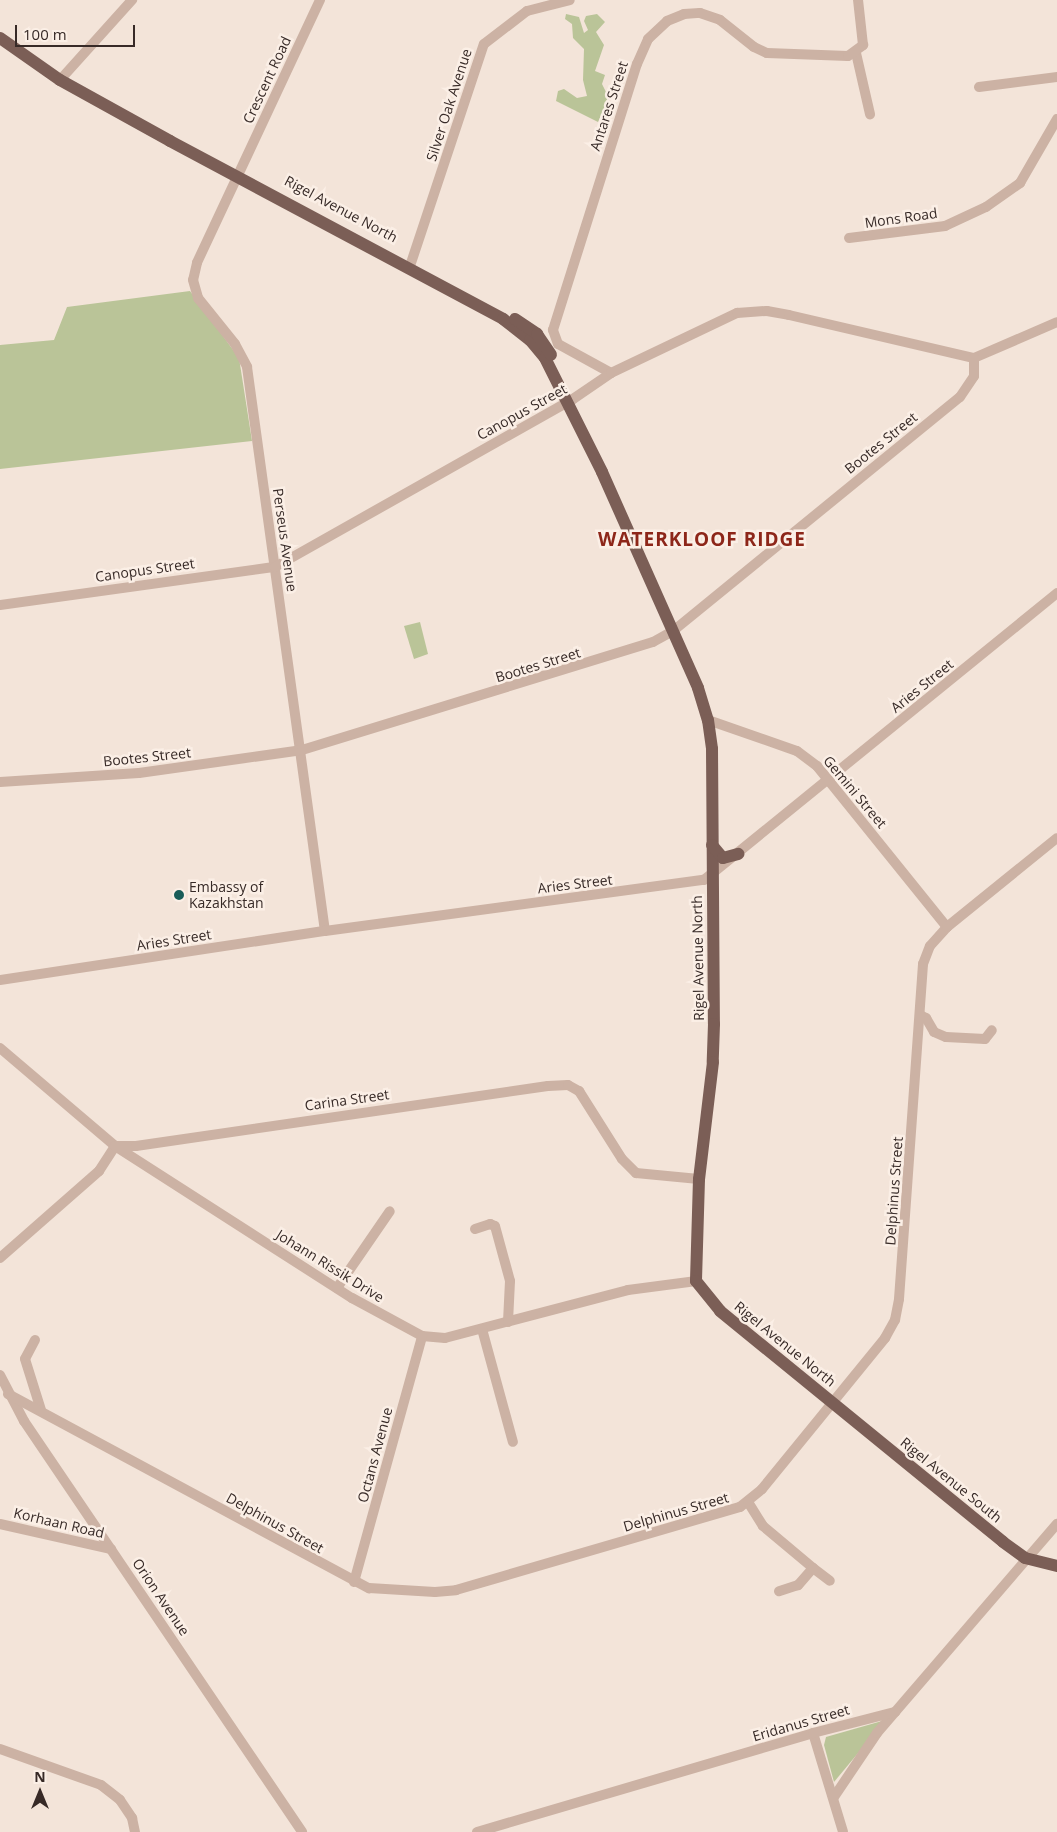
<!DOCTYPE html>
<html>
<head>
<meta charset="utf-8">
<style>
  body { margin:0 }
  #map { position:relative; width:1057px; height:1832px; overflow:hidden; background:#f3e4d9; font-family:"Open Sans",sans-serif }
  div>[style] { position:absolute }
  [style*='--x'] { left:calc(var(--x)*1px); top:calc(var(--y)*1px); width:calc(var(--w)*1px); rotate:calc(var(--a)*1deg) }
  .green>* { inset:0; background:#bac498 }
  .minor>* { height:10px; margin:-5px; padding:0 5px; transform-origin:5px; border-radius:5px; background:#ccb2a4 }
  .major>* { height:12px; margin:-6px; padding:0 6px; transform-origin:6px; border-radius:6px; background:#7b5e56 }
  .dots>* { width:14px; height:14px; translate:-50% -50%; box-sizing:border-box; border:2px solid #fbefe6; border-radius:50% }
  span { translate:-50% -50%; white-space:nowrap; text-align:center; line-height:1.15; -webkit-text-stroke:5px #fbefe6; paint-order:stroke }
  .street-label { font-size:14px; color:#372a27 }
  .poi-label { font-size:14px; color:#372a27 }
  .left { translate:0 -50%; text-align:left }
  .district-label { font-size:19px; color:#8d2619; font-weight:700; letter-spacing:1px }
  .north { position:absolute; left:15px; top:1767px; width:50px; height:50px; -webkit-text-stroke:4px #fbefe6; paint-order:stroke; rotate:0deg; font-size:14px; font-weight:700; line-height:20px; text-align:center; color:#372a27 }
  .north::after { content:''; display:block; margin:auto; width:18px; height:22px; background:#372a27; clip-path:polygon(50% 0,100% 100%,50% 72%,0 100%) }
  .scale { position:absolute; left:15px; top:25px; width:120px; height:22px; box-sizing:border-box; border:2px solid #372a27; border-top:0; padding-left:6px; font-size:15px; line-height:18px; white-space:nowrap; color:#372a27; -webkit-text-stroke:4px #fbefe6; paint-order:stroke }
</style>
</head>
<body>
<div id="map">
  <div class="green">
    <div style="clip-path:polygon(566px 14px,579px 17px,584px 33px,588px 30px,584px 21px,586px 16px,597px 14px,605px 22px,596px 32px,604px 45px,595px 71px,605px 75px,602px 84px,609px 98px,598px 122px,556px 101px,558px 91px,564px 89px,577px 98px,587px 96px,583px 80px,584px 49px,573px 38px,572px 24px,565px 19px)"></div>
    <div style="clip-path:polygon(190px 291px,239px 358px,252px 441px,0 469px,0 345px,54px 340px,67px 307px)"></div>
    <div style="clip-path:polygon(420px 622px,428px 654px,414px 659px,404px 626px)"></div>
    <div style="clip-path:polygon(882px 1721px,883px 1723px,834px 1782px,824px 1745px,826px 1737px)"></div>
  </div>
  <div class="minor">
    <div style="--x:320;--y:0;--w:290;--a:115.1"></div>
    <div style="--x:197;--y:263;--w:17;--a:103"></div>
    <div style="--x:193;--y:280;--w:19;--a:74"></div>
    <div style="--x:198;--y:298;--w:59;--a:51.2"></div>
    <div style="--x:235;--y:344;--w:26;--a:62"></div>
    <div style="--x:247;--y:367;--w:569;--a:82.13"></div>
    <div style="--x:856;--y:53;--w:63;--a:77.1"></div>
    <div style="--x:60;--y:80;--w:108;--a:-48"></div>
    <div style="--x:979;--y:87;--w:79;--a:-7.3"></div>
    <div style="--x:849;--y:238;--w:97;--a:-7.1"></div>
    <div style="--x:945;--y:226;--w:45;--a:-24.9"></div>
    <div style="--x:986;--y:207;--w:42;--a:-35.2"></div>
    <div style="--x:1020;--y:183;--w:74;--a:-60"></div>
    <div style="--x:409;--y:269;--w:237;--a:-71.6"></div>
    <div style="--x:484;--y:44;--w:54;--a:-37.5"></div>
    <div style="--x:527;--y:11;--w:44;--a:-14.3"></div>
    <div style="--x:611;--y:373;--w:60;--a:-151.3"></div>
    <div style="--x:558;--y:344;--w:15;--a:-110"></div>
    <div style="--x:553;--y:330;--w:279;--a:-72.5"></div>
    <div style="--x:637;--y:64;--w:27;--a:-66"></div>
    <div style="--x:648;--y:39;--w:26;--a:-43"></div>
    <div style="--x:667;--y:21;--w:18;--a:-22"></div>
    <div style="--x:684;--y:14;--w:16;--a:-4"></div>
    <div style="--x:700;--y:13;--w:21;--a:19"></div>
    <div style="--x:720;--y:20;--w:43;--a:38.5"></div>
    <div style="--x:754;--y:47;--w:14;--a:25"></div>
    <div style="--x:767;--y:53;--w:81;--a:2.1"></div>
    <div style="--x:848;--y:56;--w:19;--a:-36"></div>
    <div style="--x:863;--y:45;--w:45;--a:-96.3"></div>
    <div style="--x:0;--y:605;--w:278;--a:-7.9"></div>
    <div style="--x:275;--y:567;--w:342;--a:-29.4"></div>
    <div style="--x:573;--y:399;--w:46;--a:-34.4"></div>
    <div style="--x:611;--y:373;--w:140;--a:-25.5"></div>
    <div style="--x:737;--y:313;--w:30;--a:-4"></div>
    <div style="--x:767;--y:311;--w:22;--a:10"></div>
    <div style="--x:789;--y:315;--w:190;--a:13.1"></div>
    <div style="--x:974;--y:358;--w:90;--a:-23.4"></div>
    <div style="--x:708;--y:720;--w:94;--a:19.2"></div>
    <div style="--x:797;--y:751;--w:25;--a:37"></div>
    <div style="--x:817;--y:766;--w:207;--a:51.1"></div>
    <div style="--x:0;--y:782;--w:139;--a:-3.7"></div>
    <div style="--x:139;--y:773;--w:165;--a:-8"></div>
    <div style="--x:302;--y:750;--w:367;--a:-17.1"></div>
    <div style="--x:653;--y:642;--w:23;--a:-29"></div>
    <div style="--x:673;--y:631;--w:370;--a:-39.2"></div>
    <div style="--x:960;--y:397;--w:25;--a:-56"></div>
    <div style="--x:974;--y:376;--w:18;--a:-90"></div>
    <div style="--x:0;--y:980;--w:329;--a:-8.6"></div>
    <div style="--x:325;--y:931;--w:382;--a:-7.7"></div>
    <div style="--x:704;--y:880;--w:455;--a:-39.1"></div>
    <div style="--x:920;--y:1015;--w:7;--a:27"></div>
    <div style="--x:926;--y:1018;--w:16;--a:60"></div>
    <div style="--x:934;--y:1032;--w:13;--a:23"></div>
    <div style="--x:946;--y:1037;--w:39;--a:3"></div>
    <div style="--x:985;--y:1039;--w:11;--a:-52"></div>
    <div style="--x:0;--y:1048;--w:151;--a:40.4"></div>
    <div style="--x:115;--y:1146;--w:282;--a:32.7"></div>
    <div style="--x:352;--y:1298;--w:80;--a:28.5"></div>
    <div style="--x:422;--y:1336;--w:23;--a:5"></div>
    <div style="--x:445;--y:1338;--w:189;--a:-14.7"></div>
    <div style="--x:628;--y:1290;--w:69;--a:-7.5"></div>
    <div style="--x:475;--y:1229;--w:16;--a:-18"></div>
    <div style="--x:490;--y:1224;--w:5;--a:22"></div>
    <div style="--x:495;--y:1226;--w:57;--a:74.7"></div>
    <div style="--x:510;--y:1281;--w:41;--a:92.8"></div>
    <div style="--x:0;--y:1258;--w:132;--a:-41.3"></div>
    <div style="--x:99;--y:1171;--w:30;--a:-57"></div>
    <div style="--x:115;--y:1146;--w:21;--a:0"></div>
    <div style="--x:136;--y:1146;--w:416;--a:-8.3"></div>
    <div style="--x:548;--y:1086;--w:20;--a:-3"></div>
    <div style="--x:568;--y:1085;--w:13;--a:29"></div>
    <div style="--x:579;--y:1091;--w:80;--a:57.7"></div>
    <div style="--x:622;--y:1159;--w:20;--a:45"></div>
    <div style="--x:636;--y:1173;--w:63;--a:5.4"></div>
    <div style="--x:337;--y:1288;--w:93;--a:-55.5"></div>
    <div style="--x:482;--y:1329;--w:117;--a:74.7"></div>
    <div style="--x:35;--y:1340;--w:21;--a:118"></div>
    <div style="--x:25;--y:1359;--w:53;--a:72.6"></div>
    <div style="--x:0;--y:1375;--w:52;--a:62.4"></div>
    <div style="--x:24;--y:1421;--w:496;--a:55.9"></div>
    <div style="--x:8;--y:1394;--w:410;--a:28.3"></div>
    <div style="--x:369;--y:1588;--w:66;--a:3.5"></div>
    <div style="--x:435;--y:1592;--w:21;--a:-5"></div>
    <div style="--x:456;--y:1590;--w:296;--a:-16.3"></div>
    <div style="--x:740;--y:1507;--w:28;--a:-39"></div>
    <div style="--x:762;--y:1489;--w:195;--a:-50.8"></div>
    <div style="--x:885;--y:1338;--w:21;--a:-61"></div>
    <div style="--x:895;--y:1320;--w:21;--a:-79"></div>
    <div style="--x:899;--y:1299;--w:336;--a:-85.9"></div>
    <div style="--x:923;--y:964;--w:19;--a:-69"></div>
    <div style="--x:930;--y:946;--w:25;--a:-48"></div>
    <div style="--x:947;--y:927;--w:141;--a:-39"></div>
    <div style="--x:748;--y:1502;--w:28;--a:58"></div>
    <div style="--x:763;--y:1526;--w:65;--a:40"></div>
    <div style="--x:813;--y:1568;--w:23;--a:131"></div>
    <div style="--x:798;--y:1585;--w:20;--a:162"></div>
    <div style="--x:0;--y:1524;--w:114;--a:12.7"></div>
    <div style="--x:813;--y:1568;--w:21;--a:37"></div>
    <div style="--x:354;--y:1582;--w:255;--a:-74.5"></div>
    <div style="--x:813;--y:1733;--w:103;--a:73.1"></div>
    <div style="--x:0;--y:1749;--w:107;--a:19.6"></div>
    <div style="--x:101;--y:1785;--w:24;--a:38"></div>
    <div style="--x:120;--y:1800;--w:22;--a:56"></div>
    <div style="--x:132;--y:1818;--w:14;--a:78"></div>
    <div style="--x:834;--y:1797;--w:77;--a:-56.1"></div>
    <div style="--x:877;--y:1733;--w:276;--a:-49.3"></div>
    <div style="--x:477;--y:1832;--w:350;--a:-16.4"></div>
    <div style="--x:813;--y:1733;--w:85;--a:-14.4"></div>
  </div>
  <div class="major">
    <div style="--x:0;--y:38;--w:73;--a:35"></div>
    <div style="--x:60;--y:80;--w:126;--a:29"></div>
    <div style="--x:170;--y:141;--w:378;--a:28.1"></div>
    <div style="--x:503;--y:319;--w:34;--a:38"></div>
    <div style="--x:530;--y:340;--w:23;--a:50"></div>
    <div style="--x:545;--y:358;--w:127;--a:63.4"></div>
    <div style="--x:602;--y:472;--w:236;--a:66"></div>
    <div style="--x:698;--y:688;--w:34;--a:73"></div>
    <div style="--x:708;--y:720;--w:29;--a:82"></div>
    <div style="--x:712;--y:749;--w:275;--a:89.6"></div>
    <div style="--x:714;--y:1024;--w:38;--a:92"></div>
    <div style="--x:713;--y:1062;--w:118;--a:96.8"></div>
    <div style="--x:699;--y:1179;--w:102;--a:91.7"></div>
    <div style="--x:696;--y:1281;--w:38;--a:51"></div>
    <div style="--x:720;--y:1311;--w:365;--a:39.2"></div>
    <div style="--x:1003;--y:1542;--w:27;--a:36"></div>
    <div style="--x:1025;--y:1558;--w:33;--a:14"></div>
    <div style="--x:515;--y:319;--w:27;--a:34"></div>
    <div style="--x:537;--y:334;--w:25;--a:56"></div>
    <div style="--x:712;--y:845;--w:17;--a:50"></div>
    <div style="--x:723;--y:858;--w:16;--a:-15"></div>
  </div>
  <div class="dots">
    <div style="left:179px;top:895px;background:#195c58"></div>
  </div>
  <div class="street-label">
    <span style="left:267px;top:80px;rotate:-65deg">Crescent Road</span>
    <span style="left:449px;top:105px;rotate:-72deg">Silver Oak Avenue</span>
    <span style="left:609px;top:106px;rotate:-72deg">Antares Street</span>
    <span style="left:341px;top:209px;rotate:28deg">Rigel Avenue North</span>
    <span style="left:901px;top:218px;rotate:-8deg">Mons Road</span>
    <span style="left:522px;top:412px;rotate:-29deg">Canopus Street</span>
    <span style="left:881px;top:443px;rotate:-39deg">Bootes Street</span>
    <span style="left:285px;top:540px;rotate:82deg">Perseus Avenue</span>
    <span style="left:145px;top:570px;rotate:-8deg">Canopus Street</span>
    <span style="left:538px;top:665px;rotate:-17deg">Bootes Street</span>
    <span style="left:922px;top:686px;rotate:-39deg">Aries Street</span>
    <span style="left:147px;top:757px;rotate:-6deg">Bootes Street</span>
    <span style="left:855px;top:792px;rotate:50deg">Gemini Street</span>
    <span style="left:575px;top:884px;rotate:-7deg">Aries Street</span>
    <span style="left:174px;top:940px;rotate:-9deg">Aries Street</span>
    <span style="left:698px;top:958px;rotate:-91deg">Rigel Avenue North</span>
    <span style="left:347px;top:1100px;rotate:-8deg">Carina Street</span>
    <span style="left:894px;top:1191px;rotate:-86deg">Delphinus Street</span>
    <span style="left:330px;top:1266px;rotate:32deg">Johann Rissik Drive</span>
    <span style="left:785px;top:1344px;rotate:39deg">Rigel Avenue North</span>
    <span style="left:375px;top:1455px;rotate:-75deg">Octans Avenue</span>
    <span style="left:951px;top:1480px;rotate:39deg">Rigel Avenue South</span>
    <span style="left:676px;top:1512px;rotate:-16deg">Delphinus Street</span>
    <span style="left:59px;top:1523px;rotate:13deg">Korhaan Road</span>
    <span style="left:275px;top:1523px;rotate:29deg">Delphinus Street</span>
    <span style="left:161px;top:1597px;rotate:56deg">Orion Avenue</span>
    <span style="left:801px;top:1723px;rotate:-16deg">Eridanus Street</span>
  </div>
  <div class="poi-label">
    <span class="left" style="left:189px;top:895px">Embassy of<br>Kazakhstan</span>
  </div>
  <div class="district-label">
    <span style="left:702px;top:540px">WATERKLOOF RIDGE</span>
  </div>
  <div class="north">N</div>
  <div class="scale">100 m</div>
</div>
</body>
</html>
